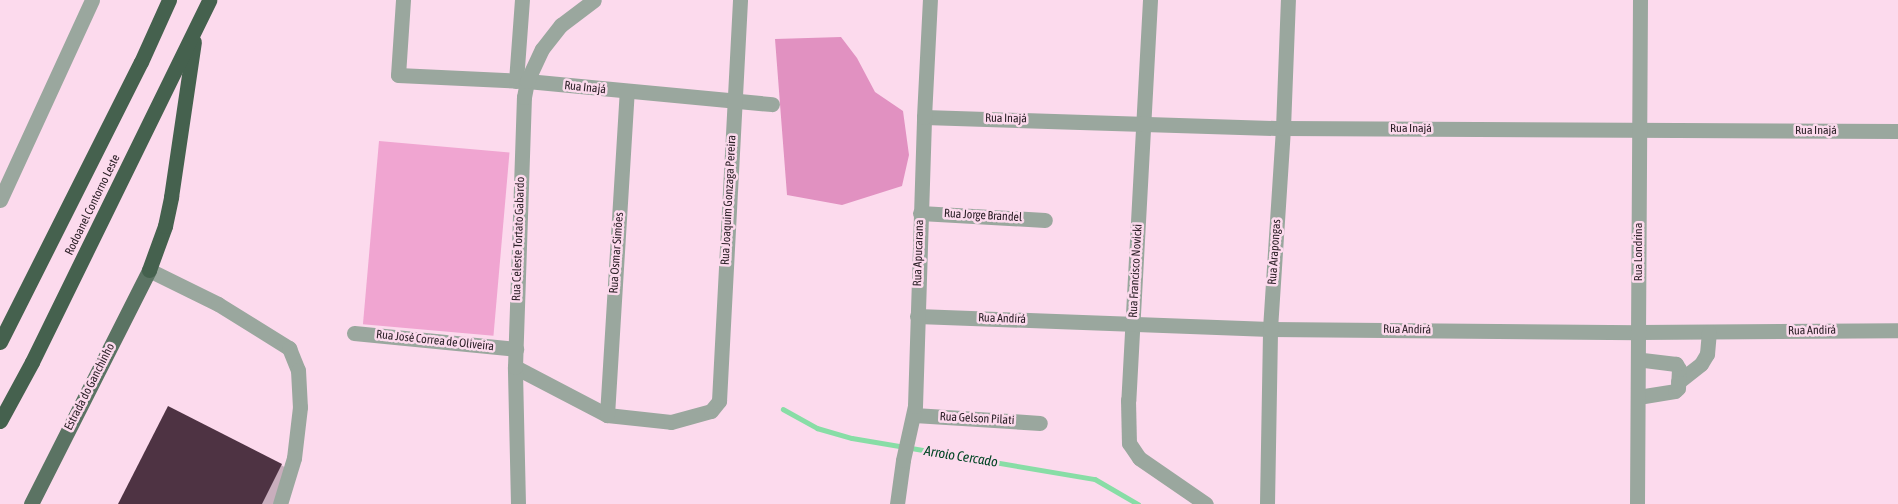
<!DOCTYPE html>
<html>
<head>
<meta charset="utf-8">
<style>
  body { margin:0 }
  #map { position:relative; width:1898px; height:504px; overflow:hidden; background:#fcdaed; font-family:"Asap Condensed",sans-serif }
  div>[style] { position:absolute }
  [style*='--x'] { left:calc(var(--x)*1px); top:calc(var(--y)*1px); width:calc(var(--w)*1px); rotate:calc(var(--a)*1deg) }
  .green>* { inset:0; background:#f0a5d1; transform-origin:0 0 }
  .forest>* { inset:0; background:#e191c1 }
  .shadow>* { inset:0; background:#0003 }
  .stream>* { height:4.5px; margin:-2.25px; padding:0 2.25px; transform-origin:2.25px; border-radius:2.25px; background:#88dda6 }
  .building>* { inset:0; background:#4e3343 }
  .minor>* { height:15px; margin:-7.5px; padding:0 7.5px; transform-origin:7.5px; border-radius:7.5px; background:#9aa79e }
  .major>* { height:15px; margin:-7.5px; padding:0 7.5px; transform-origin:7.5px; border-radius:7.5px; background:#5b7363 }
  .highway>* { height:15px; margin:-7.5px; padding:0 7.5px; transform-origin:7.5px; border-radius:7.5px; background:#45614e }
  span { translate:-50% -50%; white-space:nowrap; text-align:center; line-height:1.15; -webkit-text-stroke:5px #fcdaed; paint-order:stroke }
  .street-label { font-size:12px; color:#2e2229 }
  .water-label { font-size:14px; color:#004524; font-style:italic }
</style>
</head>
<body>
<div id="map">
  <div class="green">
    <div style="left:379px;top:141px;width:131px;height:184px;rotate:5deg"></div>
  </div>
  <div class="forest">
    <div style="clip-path:polygon(841px 37px,857px 58px,875px 92px,903px 111px,909px 155px,902px 186px,842px 205px,787px 195px,775px 39px)"></div>
  </div>
  <div class="shadow">
    <div style="clip-path:polygon(281px 465px,297px 474px,282px 504px,120px 504px)"></div>
  </div>
  <div class="stream">
    <div style="--x:783;--y:409;--w:39;--a:29"></div>
    <div style="--x:817;--y:428;--w:36;--a:16"></div>
    <div style="--x:852;--y:438;--w:246;--a:9.6"></div>
    <div style="--x:1095;--y:479;--w:50;--a:30.2"></div>
  </div>
  <div class="building">
    <div style="clip-path:polygon(168px 406px,282px 464px,262px 504px,118px 504px)"></div>
  </div>
  <div class="minor">
    <div style="--x:403;--y:0;--w:75;--a:93.8"></div>
    <div style="--x:398;--y:75;--w:129;--a:2.7"></div>
    <div style="--x:527;--y:81;--w:246;--a:5.4"></div>
    <div style="--x:1150;--y:0;--w:401;--a:93.1"></div>
    <div style="--x:1128;--y:400;--w:43;--a:88.7"></div>
    <div style="--x:1129;--y:443;--w:18;--a:56"></div>
    <div style="--x:1139;--y:458;--w:81;--a:34.5"></div>
    <div style="--x:516;--y:81;--w:81;--a:-85.8"></div>
    <div style="--x:924;--y:117;--w:359;--a:1.8"></div>
    <div style="--x:1283;--y:128;--w:615;--a:0.28"></div>
    <div style="--x:0;--y:200;--w:220;--a:-65.3"></div>
    <div style="--x:920;--y:213;--w:125;--a:3.2"></div>
    <div style="--x:149;--y:270;--w:77;--a:26.2"></div>
    <div style="--x:218;--y:304;--w:84;--a:31.8"></div>
    <div style="--x:289;--y:348;--w:24;--a:68"></div>
    <div style="--x:298;--y:370;--w:37;--a:87"></div>
    <div style="--x:300;--y:407;--w:51;--a:96.7"></div>
    <div style="--x:294;--y:458;--w:48;--a:106.9"></div>
    <div style="--x:917;--y:316;--w:353;--a:2.1"></div>
    <div style="--x:1270;--y:329;--w:368;--a:0.5"></div>
    <div style="--x:1638;--y:332;--w:260;--a:-0.4"></div>
    <div style="--x:354;--y:333;--w:163;--a:5.6"></div>
    <div style="--x:515;--y:367;--w:104;--a:27.6"></div>
    <div style="--x:607;--y:415;--w:64;--a:6.2"></div>
    <div style="--x:671;--y:422;--w:41;--a:-15.4"></div>
    <div style="--x:711;--y:411;--w:13;--a:-51"></div>
    <div style="--x:719;--y:401;--w:402;--a:-87"></div>
    <div style="--x:1678;--y:382;--w:29;--a:-38"></div>
    <div style="--x:1701;--y:364;--w:12;--a:-59"></div>
    <div style="--x:1707;--y:354;--w:22;--a:-85"></div>
    <div style="--x:1638;--y:397;--w:37;--a:-9"></div>
    <div style="--x:1675;--y:391;--w:4;--a:-45"></div>
    <div style="--x:1678;--y:388;--w:19;--a:-87"></div>
    <div style="--x:1679;--y:369;--w:6;--a:-121"></div>
    <div style="--x:1676;--y:364;--w:38;--a:-173"></div>
    <div style="--x:607;--y:415;--w:324;--a:-86.5"></div>
    <div style="--x:914;--y:415;--w:126;--a:3.6"></div>
    <div style="--x:518;--y:504;--w:137;--a:-91.3"></div>
    <div style="--x:515;--y:367;--w:270;--a:-88.1"></div>
    <div style="--x:524;--y:97;--w:16;--a:-79"></div>
    <div style="--x:527;--y:81;--w:35;--a:-65"></div>
    <div style="--x:542;--y:49;--w:31;--a:-52"></div>
    <div style="--x:561;--y:25;--w:41;--a:-37.1"></div>
    <div style="--x:897;--y:504;--w:44;--a:-82.2"></div>
    <div style="--x:903;--y:460;--w:55;--a:-77.5"></div>
    <div style="--x:915;--y:406;--w:289;--a:-88.2"></div>
    <div style="--x:924;--y:117;--w:117;--a:-87.1"></div>
    <div style="--x:1267;--y:504;--w:175;--a:-89"></div>
    <div style="--x:1270;--y:329;--w:201;--a:-86.3"></div>
    <div style="--x:1283;--y:128;--w:128;--a:-87.8"></div>
    <div style="--x:1637;--y:504;--w:504;--a:-89.66"></div>
  </div>
  <div class="major">
    <div style="--x:31;--y:504;--w:262;--a:-63.2"></div>
  </div>
  <div class="highway">
    <div style="--x:149;--y:270;--w:47;--a:-70"></div>
    <div style="--x:165;--y:226;--w:30;--a:-78"></div>
    <div style="--x:171;--y:197;--w:157;--a:-81.6"></div>
    <div style="--x:0;--y:342;--w:313;--a:-63.3"></div>
    <div style="--x:141;--y:62;--w:68;--a:-65.7"></div>
    <div style="--x:0;--y:421;--w:67;--a:-61.5"></div>
    <div style="--x:32;--y:362;--w:403;--a:-63.9"></div>
  </div>
  <div class="street-label">
    <span style="left:585px;top:88px;rotate:6deg">Rua Inajá</span>
    <span style="left:1006px;top:119px;rotate:1deg">Rua Inajá</span>
    <span style="left:1411px;top:129px">Rua Inajá</span>
    <span style="left:1816px;top:131px">Rua Inajá</span>
    <span style="left:729px;top:200px;rotate:-87deg">Rua Joaquim Gonzaga Pereira</span>
    <span style="left:93px;top:205px;rotate:-64deg">Rodoanel Contorno Leste</span>
    <span style="left:983px;top:216px;rotate:3deg">Rua Jorge Brandel</span>
    <span style="left:519px;top:239px;rotate:-88deg">Rua Celeste Tortato Gabardo</span>
    <span style="left:1275px;top:252px;rotate:-86deg">Rua Arapongas</span>
    <span style="left:1639px;top:252px;rotate:-90deg">Rua Londrina</span>
    <span style="left:617px;top:253px;rotate:-86deg">Rua Osmar Simões</span>
    <span style="left:919px;top:253px;rotate:-88deg">Rua Apucarana</span>
    <span style="left:1136px;top:271px;rotate:-87deg">Rua Francisco Novicki</span>
    <span style="left:1002px;top:319px;rotate:2deg">Rua Andirá</span>
    <span style="left:1407px;top:330px;rotate:1deg">Rua Andirá</span>
    <span style="left:1812px;top:331px;rotate:-1deg">Rua Andirá</span>
    <span style="left:435px;top:341px;rotate:6deg">Rua José Correa de Oliveira</span>
    <span style="left:90px;top:387px;rotate:-63deg">Estrada do Ganchinho</span>
    <span style="left:977px;top:419px;rotate:3deg">Rua Gelson Pilati</span>
  </div>
  <div class="water-label">
    <span style="left:961px;top:456px;rotate:9deg">Arroio Cercado</span>
  </div>
</div>
</body>
</html>
